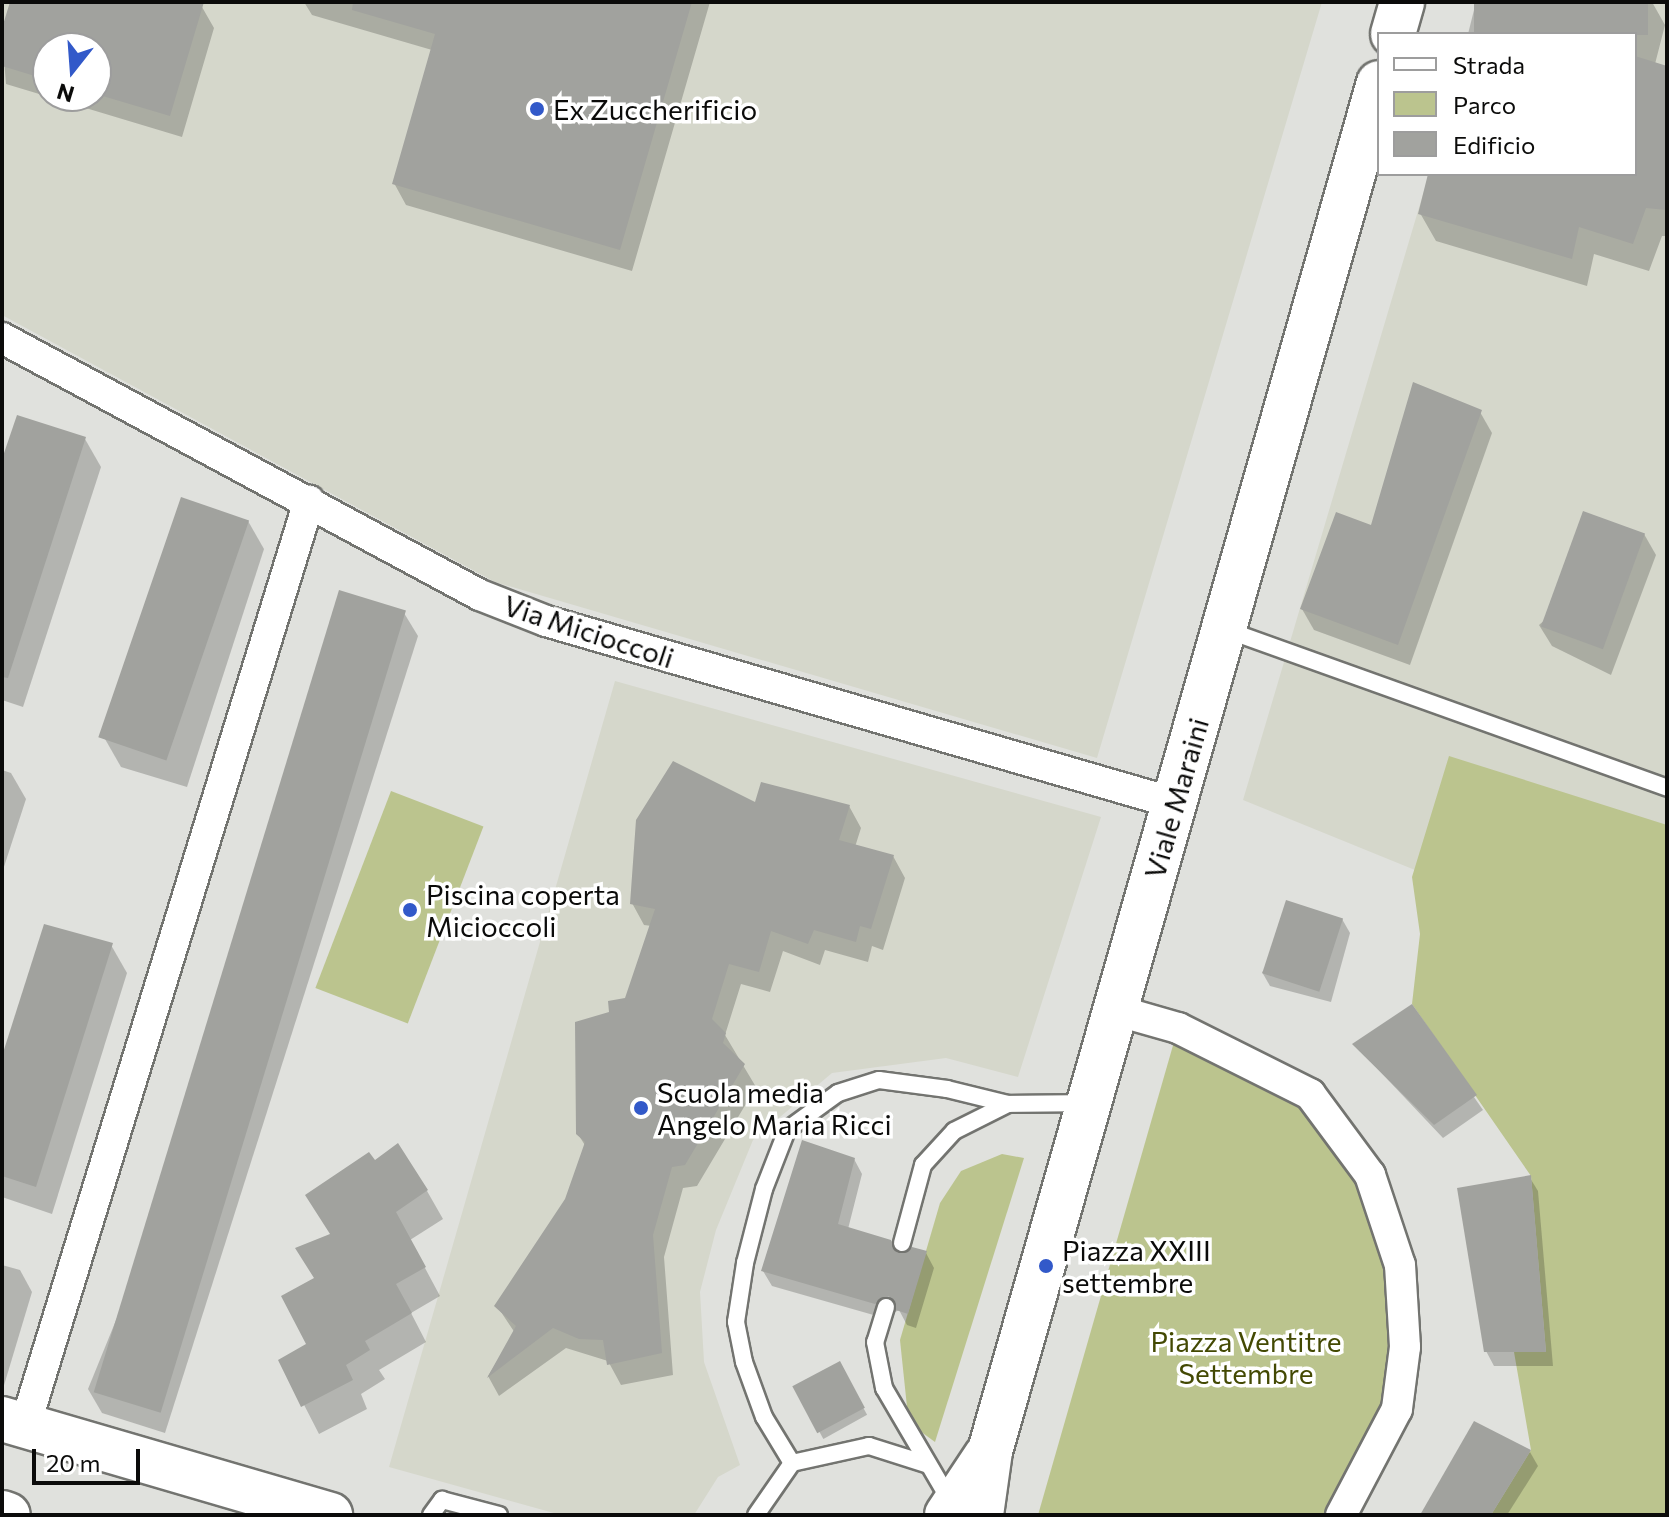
<!DOCTYPE html>
<html>
<head>
<meta charset="utf-8">
<style>
  body { margin:0 }
  #map { position:relative; width:1669px; height:1517px; overflow:hidden; background:#e0e1dd; font-family:Commissioner,sans-serif }
  div>[style] { position:absolute }
  [style*='--x'] { left:calc(var(--x)*1px); top:calc(var(--y)*1px); width:calc(var(--w)*1px); rotate:calc(var(--a)*1deg) }
  .built>* { inset:0; background:#d5d7cb }
  .green>* { inset:0; background:#bbc48e; transform-origin:0 0 }
  .shadow>* { inset:0; background:#0003; transform-origin:0 0 }
  .building>* { inset:0; background:#a1a29e; transform-origin:0 0 }
  .roads { filter:drop-shadow(2px 0 #737470) drop-shadow(-2px 0 #737470) drop-shadow(0 2px #737470) drop-shadow(0 -2px #737470) }
  .service>* { height:16px; margin:-8px; padding:0 8px; transform-origin:8px; border-radius:8px; background:#fff }
  .minor>* { height:30px; margin:-15px; padding:0 15px; transform-origin:15px; border-radius:15px; background:#fff }
  .secondary>* { height:44px; margin:-22px; padding:0 22px; transform-origin:22px; border-radius:22px; background:#fff }
  .dots>* { width:22px; height:22px; translate:-50% -50%; box-sizing:border-box; border:4px solid #fff; border-radius:50% }
  span { translate:-50% -50%; white-space:nowrap; text-align:center; line-height:1.15; -webkit-text-stroke:7px #fff; paint-order:stroke }
  .poi-label { font-size:28px; color:#0b0b0a }
  .left { translate:0 -50%; text-align:left }
  .street-label { font-size:28px; color:#0b0b0a }
  .park-label { font-size:28px; color:#434903 }
  .frame { position:absolute; inset:0; border:4px solid #0b0b0a; pointer-events:none }
  .legend { position:absolute; left:1377px; top:32px; width:260px; height:144px; box-sizing:border-box; background:#fff; border:2px solid #9d9d9d; margin:0; padding:10px 14px; list-style:none; font-size:24px; color:#0b0b0a }
  .legend li { display:flex; align-items:center; gap:16px; height:40px }
  .legend b { width:40px; border:2px solid #9d9d9d }
  .north { position:absolute; left:32px; top:32px; width:80px; height:80px; box-sizing:border-box; background:#fff; border:2px solid #9d9d9d; border-radius:50%; rotate:197deg; font-size:22px; font-weight:700; line-height:32px; text-align:center; color:#0b0b0a }
  .north::after { content:''; display:block; margin:auto; width:28px; height:36px; background:#3259c9; clip-path:polygon(50% 0,100% 100%,50% 72%,0 100%) }
  .scale { position:absolute; left:32px; top:1449px; width:108px; height:36px; box-sizing:border-box; border:4px solid #0b0b0a; border-top:0; padding-left:10px; font-size:24px; line-height:28px; white-space:nowrap; color:#0b0b0a; -webkit-text-stroke:6px #fff; paint-order:stroke }
</style>
</head>
<body>
<div id="map">
  <div class="built">
    <div style="clip-path:polygon(evenodd,2px 2px,1322px 2px,1097px 758px,495px 582px,2px 315px,2px 2px,48px 48px,96px 48px,96px 96px,48px 96px,48px 48px)"></div>
    <div style="clip-path:polygon(1481px 2px,1667px 2px,1667px 1515px,1629px 1210px,1442px 881px,1243px 800px,1429px 174px,1635px 174px,1635px 34px)"></div>
    <div style="clip-path:polygon(615px 681px,1101px 817px,1018px 1077px,946px 1058px,832px 1073px,753px 1140px,716px 1230px,700px 1292px,704px 1362px,740px 1465px,718px 1477px,694px 1515px,561px 1515px,389px 1467px)"></div>
  </div>
  <div class="green">
    <div style="clip-path:polygon(1449px 756px,1667px 825px,1667px 1515px,1491px 1515px,1531px 1450px,1514px 1352px,1546px 1352px,1531px 1176px,1412px 1004px,1420px 934px,1412px 877px)"></div>
    <div style="left:391px;top:791px;width:99px;height:211px;rotate:21deg"></div>
    <div style="clip-path:polygon(1178px 1028px,1310px 1094px,1370px 1175px,1405px 1347px,1341px 1515px,1038px 1515px)"></div>
    <div style="clip-path:polygon(1002px 1154px,1024px 1158px,935px 1442px,920px 1431px,907px 1407px,900px 1340px,940px 1203px,961px 1171px)"></div>
  </div>
  <div class="shadow">
    <div style="clip-path:polygon(evenodd,12px 2px,186px 2px,202px 7px,214px 28px,182px 137px,6px 84px,2px 35px,12px 2px,48px 48px,96px 48px,96px 96px,48px 96px,48px 48px)"></div>
    <div style="clip-path:polygon(304px 2px,710px 2px,632px 271px,406px 205px,394px 183px,432px 50px,312px 15px)"></div>
    <div style="clip-path:polygon(1476px 2px,1652px 2px,1665px 25px,1655px 64px,1667px 68px,1667px 236px,1662px 236px,1649px 271px,1594px 254px,1587px 286px,1436px 241px,1420px 213px,1430px 174px,1635px 174px,1635px 34px,1468px 34px)"></div>
    <div style="clip-path:polygon(1480px 412px,1492px 433px,1410px 665px,1314px 630px,1302px 609px)"></div>
    <div style="clip-path:polygon(85px 439px,101px 467px,23px 707px,2px 700px,2px 465px)"></div>
    <div style="clip-path:polygon(248px 521px,264px 549px,187px 787px,121px 767px,105px 739px)"></div>
    <div style="clip-path:polygon(1644px 534px,1656px 555px,1611px 675px,1552px 646px,1539px 625px)"></div>
    <div style="clip-path:polygon(404px 613px,418px 636px,165px 1433px,102px 1413px,88px 1389px)"></div>
    <div style="clip-path:polygon(2px 770px,11px 773px,26px 799px,2px 873px)"></div>
    <div style="clip-path:polygon(756px 805px,849px 806px,861px 828px,855px 847px,893px 856px,905px 878px,883px 950px,872px 946px,868px 962px,825px 950px,820px 965px,783px 951px,770px 992px,741px 984px,725px 1035px,756px 1087px,697px 1186px,683px 1188px,664px 1257px,673px 1375px,621px 1385px,608px 1361px,566px 1348px,499px 1396px,488px 1376px,515px 1333px,497px 1306px,567px 1200px,586px 1147px,578px 1134px,611px 1014px,627px 1000px,652px 926px,644px 925px,632px 903px)"></div>
    <div style="clip-path:polygon(1342px 919px,1350px 933px,1331px 1002px,1270px 986px,1262px 972px)"></div>
    <div style="clip-path:polygon(111px 945px,127px 973px,52px 1214px,2px 1197px,2px 1063px)"></div>
    <div style="clip-path:polygon(1411px 1007px,1483px 1110px,1443px 1138px,1354px 1044px)"></div>
    <div style="clip-path:polygon(854px 1159px,862px 1174px,848px 1229px,898px 1256px,926px 1253px,934px 1268px,916px 1328px,907px 1325px,899px 1310px,884px 1318px,772px 1286px,763px 1271px)"></div>
    <div style="clip-path:polygon(375px 1162px,427px 1191px,443px 1219px,410px 1240px,440px 1296px,411px 1313px,426px 1342px,379px 1370px,385px 1379px,361px 1394px,367px 1409px,319px 1434px,281px 1360px,309px 1345px,316px 1280px,331px 1235px)"></div>
    <div style="clip-path:polygon(1530px 1178px,1538px 1191px,1553px 1366px,1494px 1366px,1486px 1351px)"></div>
    <div style="clip-path:polygon(2px 1265px,20px 1270px,32px 1292px,2px 1392px)"></div>
    <div style="left:839px;top:1364px;width:58px;height:50px;rotate:61deg"></div>
    <div style="clip-path:polygon(1530px 1452px,1538px 1466px,1507px 1515px,1422px 1515px)"></div>
  </div>
  <div class="building">
    <div style="clip-path:polygon(10px 2px,204px 2px,170px 116px,96px 94px,96px 48px,48px 48px,48px 80px,2px 66px,2px 28px)"></div>
    <div style="clip-path:polygon(353px 2px,692px 2px,620px 250px,392px 184px,435px 34px,352px 10px)"></div>
    <div style="left:1474px;top:2px;width:174px;height:33px"></div>
    <div style="clip-path:polygon(1635px 56px,1667px 66px,1667px 210px,1646px 208px,1633px 244px,1579px 227px,1572px 259px,1418px 214px,1428px 174px,1635px 174px)"></div>
    <div style="clip-path:polygon(1413px 382px,1482px 410px,1398px 645px,1300px 609px,1336px 512px,1371px 525px)"></div>
    <div style="clip-path:polygon(17px 415px,86px 437px,8px 678px,2px 677px,2px 459px)"></div>
    <div style="left:181px;top:497px;width:72px;height:254px;rotate:19deg"></div>
    <div style="left:1583px;top:511px;width:66px;height:123px;rotate:20deg"></div>
    <div style="left:339px;top:590px;width:70px;height:839px;rotate:17deg"></div>
    <div style="clip-path:polygon(673px 761px,755px 802px,761px 782px,850px 805px,839px 840px,894px 855px,871px 929px,860px 926px,856px 942px,814px 930px,808px 944px,771px 931px,759px 972px,729px 964px,712px 1019px,726px 1033px,723px 1043px,745px 1064px,685px 1165px,672px 1167px,653px 1235px,662px 1353px,607px 1365px,603px 1340px,579px 1339px,553px 1328px,487px 1378px,516px 1326px,494px 1306px,565px 1199px,585px 1142px,576px 1134px,575px 1022px,609px 1012px,608px 1001px,625px 998px,655px 909px,630px 904px,636px 820px)"></div>
    <div style="left:1286px;top:900px;width:60px;height:77px;rotate:18deg"></div>
    <div style="clip-path:polygon(44px 924px,113px 943px,36px 1187px,2px 1176px,2px 1056px)"></div>
    <div style="clip-path:polygon(1412px 1004px,1477px 1095px,1434px 1125px,1352px 1044px)"></div>
    <div style="clip-path:polygon(802px 1140px,855px 1158px,838px 1224px,891px 1240px,898px 1253px,912px 1247px,927px 1251px,908px 1314px,896px 1310px,889px 1296px,875px 1304px,761px 1271px)"></div>
    <div style="clip-path:polygon(398px 1143px,428px 1190px,396px 1212px,426px 1267px,396px 1284px,412px 1313px,365px 1341px,370px 1350px,346px 1365px,353px 1380px,301px 1407px,278px 1360px,306px 1344px,281px 1296px,314px 1278px,295px 1248px,330px 1234px,305px 1195px,369px 1152px,375px 1160px)"></div>
    <div style="clip-path:polygon(1531px 1175px,1546px 1352px,1484px 1352px,1457px 1188px)"></div>
    <div style="left:840px;top:1361px;width:53px;height:54px;rotate:62deg"></div>
    <div style="clip-path:polygon(1474px 1421px,1531px 1450px,1491px 1515px,1420px 1515px)"></div>
  </div>
  <div class="roads">
    <div class="service">
      <div style="--x:1224;--y:629;--w:471;--a:19.7"></div>
      <div style="--x:902;--y:1243;--w:81;--a:-74.9"></div>
      <div style="--x:923;--y:1165;--w:46;--a:-47.6"></div>
      <div style="--x:954;--y:1131;--w:60;--a:-26.6"></div>
      <div style="--x:1008;--y:1104;--w:79;--a:-0.7"></div>
      <div style="--x:886;--y:1307;--w:37;--a:107"></div>
      <div style="--x:875;--y:1342;--w:47;--a:78.9"></div>
      <div style="--x:884;--y:1388;--w:134;--a:59.6"></div>
      <div style="--x:926;--y:1464;--w:60;--a:-162.5"></div>
      <div style="--x:869;--y:1446;--w:79;--a:167.6"></div>
      <div style="--x:792;--y:1463;--w:54;--a:-121.3"></div>
      <div style="--x:764;--y:1417;--w:59;--a:-110"></div>
      <div style="--x:744;--y:1362;--w:41;--a:-101.3"></div>
      <div style="--x:736;--y:1322;--w:60;--a:-81.3"></div>
      <div style="--x:745;--y:1263;--w:76;--a:-75.6"></div>
      <div style="--x:764;--y:1189;--w:63;--a:-68.7"></div>
      <div style="--x:787;--y:1130;--w:63;--a:-36"></div>
      <div style="--x:838;--y:1093;--w:43;--a:-17.6"></div>
      <div style="--x:879;--y:1080;--w:69;--a:7.5"></div>
      <div style="--x:947;--y:1089;--w:63;--a:13.8"></div>
      <div style="--x:431;--y:1515;--w:19;--a:-54"></div>
      <div style="--x:442;--y:1500;--w:59;--a:14.7"></div>
      <div style="--x:756;--y:1515;--w:63;--a:-55.3"></div>
    </div>
    <div class="minor">
      <div style="--x:2;--y:338;--w:543;--a:28.27"></div>
      <div style="--x:480;--y:595;--w:71;--a:21.5"></div>
      <div style="--x:546;--y:621;--w:654;--a:16.16"></div>
      <div style="--x:1115;--y:1010;--w:66;--a:15.9"></div>
      <div style="--x:1178;--y:1028;--w:148;--a:26.6"></div>
      <div style="--x:1310;--y:1094;--w:101;--a:53.5"></div>
      <div style="--x:1370;--y:1175;--w:95;--a:71.6"></div>
      <div style="--x:1400;--y:1265;--w:82;--a:86.5"></div>
      <div style="--x:1405;--y:1347;--w:63;--a:97.4"></div>
      <div style="--x:1397;--y:1409;--w:120;--a:117.8"></div>
      <div style="--x:25;--y:1426;--w:968;--a:-72.93"></div>
    </div>
    <div class="secondary">
      <div style="--x:1393;--y:34;--w:33;--a:-74"></div>
      <div style="--x:2;--y:1419;--w:342;--a:16.3"></div>
      <div style="--x:2;--y:1513;--w:6;--a:18"></div>
      <div style="--x:947;--y:1515;--w:71;--a:-56.5"></div>
      <div style="--x:981;--y:1515;--w:65;--a:-82"></div>
      <div style="--x:990;--y:1451;--w:1422;--a:-74.13"></div>
    </div>
  </div>
  <div class="dots">
    <div style="left:537px;top:109px;background:#3259c9"></div>
    <div style="left:410px;top:910px;background:#3259c9"></div>
    <div style="left:641px;top:1108px;background:#3259c9"></div>
    <div style="left:1046px;top:1266px;background:#3259c9"></div>
  </div>
  <div class="poi-label">
    <span class="left" style="left:553px;top:109px">Ex Zuccherificio</span>
    <span class="left" style="left:426px;top:910px">Piscina coperta<br>Micioccoli</span>
    <span class="left" style="left:657px;top:1108px">Scuola media<br>Angelo Maria Ricci</span>
    <span class="left" style="left:1062px;top:1266px">Piazza XXIII<br>settembre</span>
  </div>
  <div class="street-label">
    <span style="left:589px;top:631px;rotate:18deg">Via Micioccoli</span>
    <span style="left:1176px;top:798px;rotate:-74deg">Viale Maraini</span>
  </div>
  <div class="park-label">
    <span style="left:1246px;top:1357px">Piazza Ventitre<br>Settembre</span>
  </div>
  <div class="frame"></div>
  <ul class="legend">
  <li><b style="height:10px;background:#fff"></b>Strada</li>
  <li><b style="height:22px;background:#bbc48e"></b>Parco</li>
  <li><b style="height:22px;background:#a1a29e"></b>Edificio</li>
  </ul>
  <div class="north">N</div>
  <div class="scale">20 m</div>
</div>
</body>
</html>
